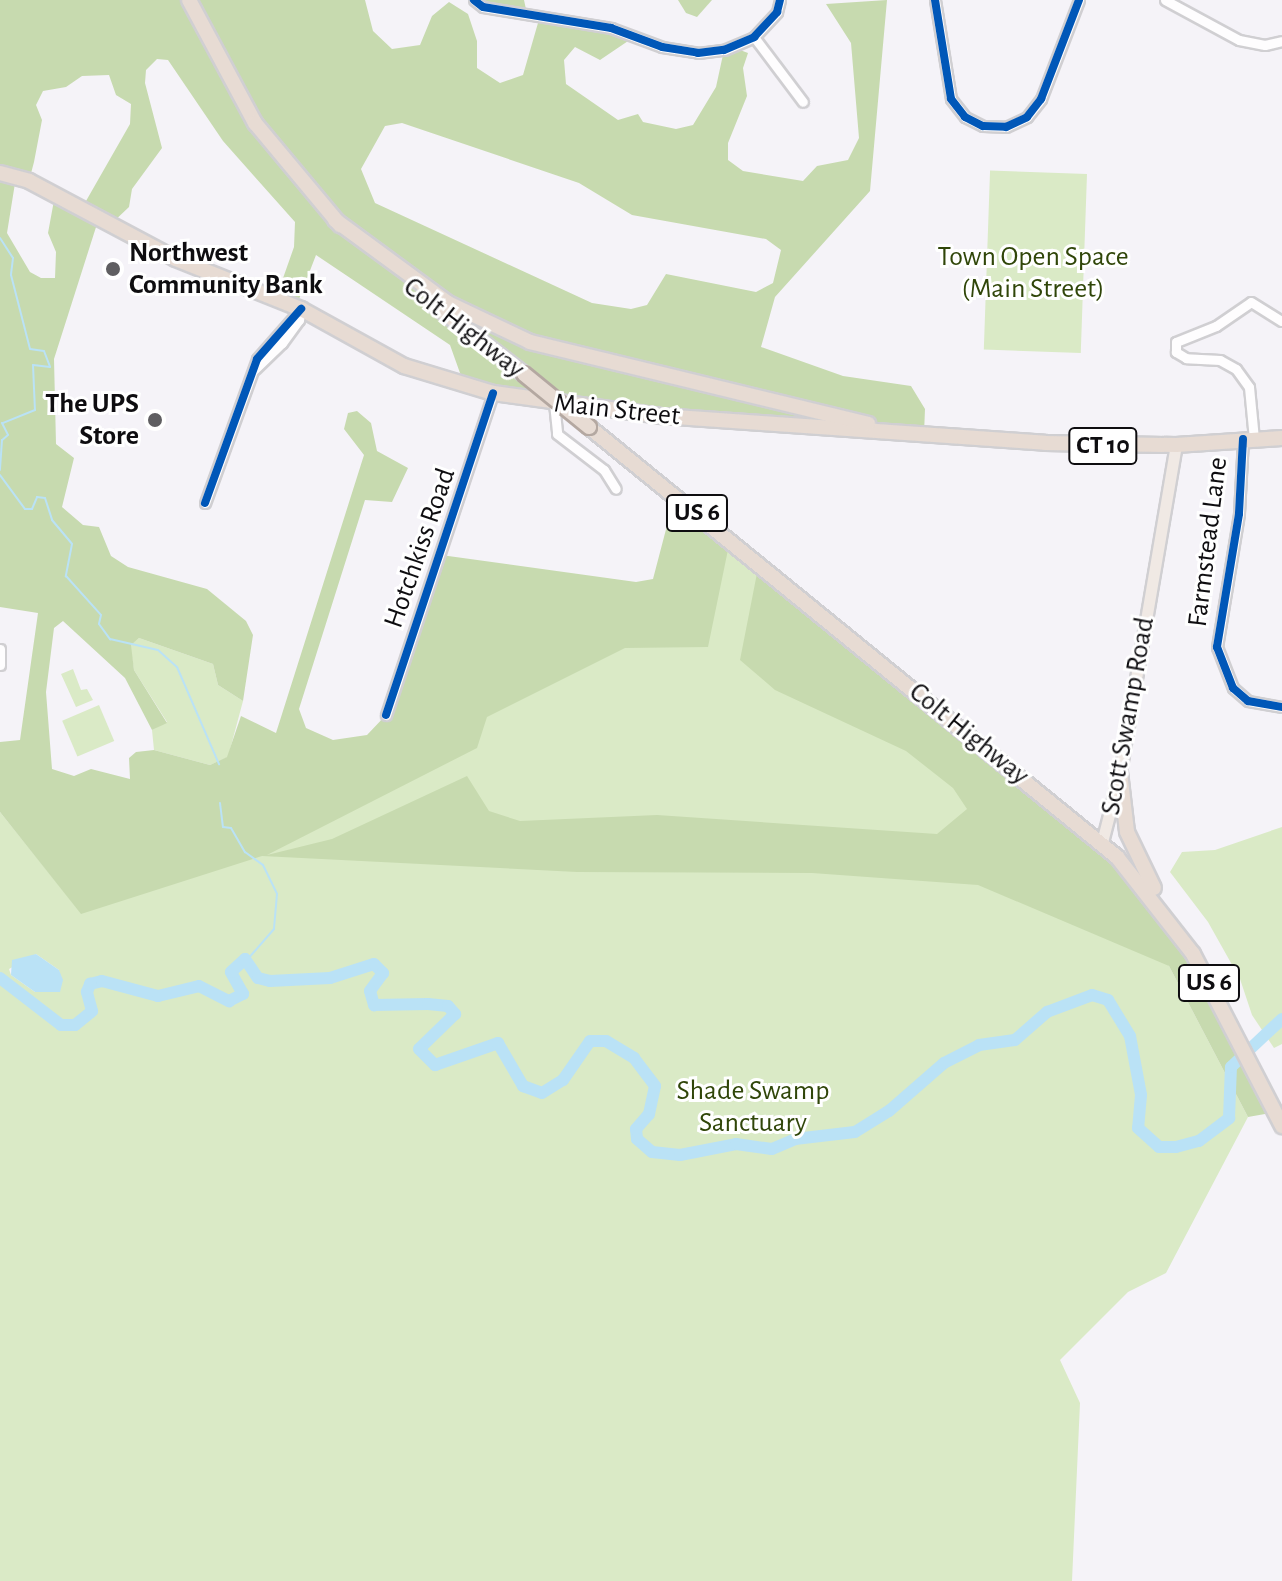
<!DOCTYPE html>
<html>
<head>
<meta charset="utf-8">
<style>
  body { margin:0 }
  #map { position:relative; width:1282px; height:1581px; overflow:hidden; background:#f5f3f8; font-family:"Alegreya Sans",sans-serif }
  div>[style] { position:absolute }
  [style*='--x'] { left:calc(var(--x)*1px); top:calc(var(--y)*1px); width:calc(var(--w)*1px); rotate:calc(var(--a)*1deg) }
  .green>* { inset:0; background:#daeac6; transform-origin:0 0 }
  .forest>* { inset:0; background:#c7daaf }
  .water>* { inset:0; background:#bae2f6 }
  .stream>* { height:2px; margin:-1px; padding:0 1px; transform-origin:1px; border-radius:1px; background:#bae2f6 }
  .river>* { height:12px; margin:-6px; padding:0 6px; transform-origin:6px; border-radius:6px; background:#bae2f6 }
  .roads { filter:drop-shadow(2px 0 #d0cfd2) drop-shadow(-2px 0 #d0cfd2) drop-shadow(0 2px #d0cfd2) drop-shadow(0 -2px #d0cfd2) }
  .minor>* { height:9px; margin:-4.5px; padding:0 4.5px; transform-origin:4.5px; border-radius:4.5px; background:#fefdfe }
  .major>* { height:11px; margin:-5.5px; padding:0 5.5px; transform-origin:5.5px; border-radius:5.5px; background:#f0e9e4 }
  .highway>* { height:14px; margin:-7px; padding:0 7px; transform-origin:7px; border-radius:7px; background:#e7dbd3 }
  .bridges { filter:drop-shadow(2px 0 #b4a8a1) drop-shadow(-2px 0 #b4a8a1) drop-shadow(0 2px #b4a8a1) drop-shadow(0 -2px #b4a8a1) }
  .highway-bridge>* { height:14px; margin:-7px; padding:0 7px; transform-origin:7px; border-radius:7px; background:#e7dbd3 }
  .cycleway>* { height:8px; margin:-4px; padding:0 4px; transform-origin:4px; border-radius:4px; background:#0057b8 }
  .dots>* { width:22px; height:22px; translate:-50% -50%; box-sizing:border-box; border:4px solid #fff; border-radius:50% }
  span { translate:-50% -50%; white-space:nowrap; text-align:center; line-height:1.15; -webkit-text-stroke:6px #fff; paint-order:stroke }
  .shield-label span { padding:2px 6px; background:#fff; border:2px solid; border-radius:6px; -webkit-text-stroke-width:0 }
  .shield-label { font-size:26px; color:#0e0d10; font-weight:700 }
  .poi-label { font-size:28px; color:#0e0d10; font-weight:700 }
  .left { translate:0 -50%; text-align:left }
  .right { translate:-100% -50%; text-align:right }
  .park-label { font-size:28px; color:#304609 }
  .street-label { font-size:28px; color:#0e0d10 }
</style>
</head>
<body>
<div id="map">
  <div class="green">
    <div style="left:1087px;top:174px;width:179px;height:97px;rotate:92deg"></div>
    <div style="clip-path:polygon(evenodd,730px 540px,759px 563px,753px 620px,1169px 966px,1248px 1117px,1166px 1273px,1128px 1292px,1060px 1360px,1080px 1403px,1072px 1581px,0 1581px,0 812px,81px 913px,730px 540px,36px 954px,59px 970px,60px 992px,35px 992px,11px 975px,9px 969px,36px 954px)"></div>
    <div style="clip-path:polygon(139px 638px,213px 664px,218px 685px,243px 701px,228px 757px,210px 765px,154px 750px,152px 730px,167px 722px,134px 670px,130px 645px)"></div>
    <div style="clip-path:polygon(73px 669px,81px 690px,87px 689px,93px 700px,76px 707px,61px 674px)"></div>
    <div style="left:99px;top:705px;width:39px;height:40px;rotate:67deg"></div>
    <div style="clip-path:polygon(1282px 827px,1282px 1044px,1274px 1048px,1252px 1015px,1240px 979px,1208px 922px,1170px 872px,1182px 852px,1215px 850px)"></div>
  </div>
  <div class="forest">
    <div style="clip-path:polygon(evenodd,0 0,365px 0,373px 31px,392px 49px,420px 45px,432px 16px,449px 2px,468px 14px,477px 41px,477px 68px,500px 83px,523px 75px,540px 16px,634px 37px,600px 60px,575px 47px,564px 60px,566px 84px,618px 120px,638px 114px,643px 122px,676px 129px,693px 125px,716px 87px,724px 50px,740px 50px,748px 53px,743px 68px,747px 96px,728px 143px,728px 160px,743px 171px,803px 181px,817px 166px,848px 160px,859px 138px,851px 43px,826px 4px,887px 0,870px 191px,775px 297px,761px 347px,843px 376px,911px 386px,925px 409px,924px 434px,818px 428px,465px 387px,450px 345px,316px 255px,296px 307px,276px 298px,294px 247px,295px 222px,223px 141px,168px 60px,157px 59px,146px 70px,145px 83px,162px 148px,132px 189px,129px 207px,110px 225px,97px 224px,54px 359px,56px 444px,74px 458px,62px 507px,83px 525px,99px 527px,111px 556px,128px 567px,207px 589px,246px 621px,253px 635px,243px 701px,218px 685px,213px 664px,139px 638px,131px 645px,134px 670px,167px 723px,152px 730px,125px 678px,63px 621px,54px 628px,46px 692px,52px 769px,74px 776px,91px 769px,130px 779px,129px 758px,136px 752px,154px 750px,210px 765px,227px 757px,241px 716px,276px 733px,364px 455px,344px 429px,348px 413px,357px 411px,371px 423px,377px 451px,408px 468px,392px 502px,365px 500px,299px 709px,306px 728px,333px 740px,367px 735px,386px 715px,441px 555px,636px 582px,653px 579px,675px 495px,730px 540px,708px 647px,625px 648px,487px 717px,477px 748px,267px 855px,332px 839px,467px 776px,489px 811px,520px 821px,657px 815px,937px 834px,967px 809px,953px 788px,906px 751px,775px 690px,740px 660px,759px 563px,1102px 842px,1163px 910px,1276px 1112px,1248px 1117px,1169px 966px,978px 885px,812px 873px,577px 872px,262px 856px,81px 914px,0 812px,0 742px,20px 740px,38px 613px,0 607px,0 0,109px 75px,116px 95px,131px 104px,130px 124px,82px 208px,55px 195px,48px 233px,56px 252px,55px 278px,41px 278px,30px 272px,7px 233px,16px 177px,29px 181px,34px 162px,42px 120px,36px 105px,43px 91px,66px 87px,82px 76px,109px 75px,0 0,402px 123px,579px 183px,632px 215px,766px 239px,781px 250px,773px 283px,756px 292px,666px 274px,647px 305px,631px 309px,592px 303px,375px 203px,361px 169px,385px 126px,402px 123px)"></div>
    <div style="clip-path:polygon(483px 0,524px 0,527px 14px,483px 7px)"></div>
    <div style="clip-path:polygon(678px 0,712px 0,697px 17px,686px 13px)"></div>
  </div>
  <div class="water">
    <div style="clip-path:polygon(36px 954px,59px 970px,63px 980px,60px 992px,35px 992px,11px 975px,12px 960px)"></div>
  </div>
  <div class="stream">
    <div style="--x:0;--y:238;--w:24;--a:57"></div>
    <div style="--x:13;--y:258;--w:17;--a:97"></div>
    <div style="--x:11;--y:275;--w:76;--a:75.6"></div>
    <div style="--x:30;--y:349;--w:14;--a:8"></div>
    <div style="--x:44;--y:351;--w:17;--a:69"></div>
    <div style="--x:50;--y:367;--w:17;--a:-173"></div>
    <div style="--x:33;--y:365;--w:45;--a:87.5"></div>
    <div style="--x:35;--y:410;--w:35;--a:158"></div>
    <div style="--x:2;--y:423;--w:13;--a:63"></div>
    <div style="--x:8;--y:435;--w:8;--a:140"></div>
    <div style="--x:2;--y:440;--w:30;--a:94"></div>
    <div style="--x:0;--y:475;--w:42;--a:53.7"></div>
    <div style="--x:25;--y:509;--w:7;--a:0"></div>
    <div style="--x:32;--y:509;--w:13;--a:-67"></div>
    <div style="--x:37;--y:497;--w:8;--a:7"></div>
    <div style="--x:45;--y:498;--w:23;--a:72"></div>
    <div style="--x:52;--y:520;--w:31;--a:50"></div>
    <div style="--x:72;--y:544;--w:33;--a:101"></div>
    <div style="--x:66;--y:576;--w:52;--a:48.1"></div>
    <div style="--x:101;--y:615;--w:9;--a:103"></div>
    <div style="--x:99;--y:624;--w:19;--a:54"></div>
    <div style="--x:110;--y:639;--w:49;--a:12.9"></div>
    <div style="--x:158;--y:650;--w:25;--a:42"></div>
    <div style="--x:177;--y:667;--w:106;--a:66.6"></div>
    <div style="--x:220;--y:803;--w:24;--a:83"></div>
    <div style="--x:223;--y:827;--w:8;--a:7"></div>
    <div style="--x:231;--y:828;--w:28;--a:60"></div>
    <div style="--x:245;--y:852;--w:22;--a:36"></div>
    <div style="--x:263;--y:865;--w:32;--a:64"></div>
    <div style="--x:277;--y:894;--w:35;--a:95"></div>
    <div style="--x:274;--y:929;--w:41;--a:131.1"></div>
  </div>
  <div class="river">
    <div style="--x:0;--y:978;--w:77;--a:37.6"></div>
    <div style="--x:61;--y:1025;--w:14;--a:0"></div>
    <div style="--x:75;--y:1025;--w:22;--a:-39"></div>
    <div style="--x:92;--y:1011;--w:20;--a:-105"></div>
    <div style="--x:87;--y:992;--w:9;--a:-69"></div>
    <div style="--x:90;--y:984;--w:12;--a:-14"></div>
    <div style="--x:102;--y:981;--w:58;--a:15"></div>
    <div style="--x:158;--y:996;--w:42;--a:-13.7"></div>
    <div style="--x:199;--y:986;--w:34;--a:27"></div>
    <div style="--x:229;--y:1001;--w:16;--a:-27"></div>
    <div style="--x:243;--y:994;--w:25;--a:-119"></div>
    <div style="--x:231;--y:972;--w:19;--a:-43"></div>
    <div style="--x:245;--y:959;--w:23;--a:56"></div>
    <div style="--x:258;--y:978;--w:12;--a:14"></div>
    <div style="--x:270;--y:981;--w:60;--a:-2.9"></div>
    <div style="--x:330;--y:978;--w:46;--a:-17.7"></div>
    <div style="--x:374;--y:964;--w:13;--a:45"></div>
    <div style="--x:383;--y:973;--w:22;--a:126"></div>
    <div style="--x:370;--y:991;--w:15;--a:74"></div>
    <div style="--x:374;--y:1005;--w:54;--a:-1.1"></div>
    <div style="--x:428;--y:1004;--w:20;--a:6"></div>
    <div style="--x:448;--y:1006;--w:11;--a:49"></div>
    <div style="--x:455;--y:1014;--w:50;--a:135.8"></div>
    <div style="--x:419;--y:1049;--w:23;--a:45"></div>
    <div style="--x:435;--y:1065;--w:67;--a:-19.2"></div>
    <div style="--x:498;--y:1043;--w:50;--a:59.8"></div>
    <div style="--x:523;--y:1086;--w:20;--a:20"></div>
    <div style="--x:542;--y:1093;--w:25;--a:-32"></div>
    <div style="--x:563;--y:1080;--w:47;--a:-55.3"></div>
    <div style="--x:590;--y:1041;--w:16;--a:0"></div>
    <div style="--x:606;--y:1041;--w:33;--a:31"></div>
    <div style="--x:634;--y:1058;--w:35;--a:53"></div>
    <div style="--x:655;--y:1086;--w:29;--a:102"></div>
    <div style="--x:649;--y:1114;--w:20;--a:131"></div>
    <div style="--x:636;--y:1129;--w:10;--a:84"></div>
    <div style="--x:637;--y:1139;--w:20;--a:41"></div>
    <div style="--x:652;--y:1152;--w:28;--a:6"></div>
    <div style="--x:680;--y:1155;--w:57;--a:-11.1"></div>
    <div style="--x:736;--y:1144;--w:36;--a:8"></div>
    <div style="--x:772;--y:1149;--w:25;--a:-23"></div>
    <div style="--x:795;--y:1139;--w:60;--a:-6.7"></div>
    <div style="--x:855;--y:1132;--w:40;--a:-32"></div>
    <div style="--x:889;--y:1111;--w:73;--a:-41.1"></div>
    <div style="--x:944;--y:1063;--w:39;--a:-27"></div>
    <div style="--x:979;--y:1045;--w:36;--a:-8"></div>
    <div style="--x:1015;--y:1040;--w:43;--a:-41.2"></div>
    <div style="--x:1047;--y:1012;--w:48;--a:-20.7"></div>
    <div style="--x:1092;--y:995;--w:17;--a:17"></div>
    <div style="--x:1108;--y:1000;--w:42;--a:58.6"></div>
    <div style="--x:1130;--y:1036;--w:60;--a:79.4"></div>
    <div style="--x:1141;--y:1095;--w:33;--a:95"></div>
    <div style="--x:1138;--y:1128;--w:28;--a:42"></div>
    <div style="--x:1159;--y:1147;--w:17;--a:0"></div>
    <div style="--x:1176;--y:1147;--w:24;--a:-15"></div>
    <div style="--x:1199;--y:1141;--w:38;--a:-37"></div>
    <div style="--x:1229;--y:1118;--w:51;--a:-87.8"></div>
    <div style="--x:1231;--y:1067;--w:70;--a:-43.3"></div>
  </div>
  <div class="roads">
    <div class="minor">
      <div style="--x:474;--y:0;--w:11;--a:38"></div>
      <div style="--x:483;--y:7;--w:130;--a:9.3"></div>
      <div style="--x:611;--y:28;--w:54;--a:20.4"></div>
      <div style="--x:662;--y:47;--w:36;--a:9"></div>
      <div style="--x:698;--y:53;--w:26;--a:-7"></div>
      <div style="--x:724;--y:50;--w:33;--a:-23"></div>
      <div style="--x:754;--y:37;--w:34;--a:-47"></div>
      <div style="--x:777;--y:12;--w:12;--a:-76"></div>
      <div style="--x:935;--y:0;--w:100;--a:80.8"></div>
      <div style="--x:951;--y:99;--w:23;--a:52"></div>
      <div style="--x:965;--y:117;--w:20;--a:27"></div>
      <div style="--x:983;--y:126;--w:23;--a:2"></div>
      <div style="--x:1006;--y:127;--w:23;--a:-25"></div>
      <div style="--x:1027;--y:117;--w:23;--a:-52"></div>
      <div style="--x:1041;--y:99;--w:106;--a:-69"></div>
      <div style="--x:1165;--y:0;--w:84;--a:28.4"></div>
      <div style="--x:1239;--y:40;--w:26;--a:11"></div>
      <div style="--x:1265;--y:45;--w:17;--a:-13"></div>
      <div style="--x:754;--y:37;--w:81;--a:53"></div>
      <div style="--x:255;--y:369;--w:37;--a:-44"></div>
      <div style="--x:282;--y:343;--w:29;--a:-54"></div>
      <div style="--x:299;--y:320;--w:11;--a:-80"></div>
      <div style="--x:554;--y:403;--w:31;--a:84"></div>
      <div style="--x:557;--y:434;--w:59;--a:37.5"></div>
      <div style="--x:604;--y:470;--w:22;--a:58"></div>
      <div style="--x:1243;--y:439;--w:75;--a:93.1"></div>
      <div style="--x:1239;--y:514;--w:135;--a:99.4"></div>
      <div style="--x:1217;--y:647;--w:44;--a:68.7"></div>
      <div style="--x:1233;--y:688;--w:20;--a:41"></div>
      <div style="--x:1248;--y:701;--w:35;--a:10"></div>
      <div style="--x:1254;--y:439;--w:52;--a:-95.5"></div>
      <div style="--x:1249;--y:387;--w:22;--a:-126"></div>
      <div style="--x:1236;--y:369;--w:18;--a:-151"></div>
      <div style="--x:1220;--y:360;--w:34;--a:-177"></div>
      <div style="--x:1186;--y:358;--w:12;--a:-149"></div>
      <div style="--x:1176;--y:352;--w:10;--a:-90"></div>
      <div style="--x:1176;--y:342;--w:43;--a:-21.8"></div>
      <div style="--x:1216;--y:326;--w:42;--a:-34.4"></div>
      <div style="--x:1251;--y:302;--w:36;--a:32"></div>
      <div style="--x:205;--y:503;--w:153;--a:-70.1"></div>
      <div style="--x:257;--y:359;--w:67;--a:-48.7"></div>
      <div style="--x:0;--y:649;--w:16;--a:90"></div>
      <div style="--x:386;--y:715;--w:339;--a:-71.6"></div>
    </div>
    <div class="major">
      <div style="--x:1102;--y:842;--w:72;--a:-75.6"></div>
      <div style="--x:1120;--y:772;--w:332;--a:-80.3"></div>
    </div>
    <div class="highway">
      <div style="--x:189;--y:0;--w:140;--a:61.8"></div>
      <div style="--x:255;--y:123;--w:133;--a:50.2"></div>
      <div style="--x:0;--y:173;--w:30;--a:15"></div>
      <div style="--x:29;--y:181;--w:166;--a:28"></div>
      <div style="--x:176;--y:259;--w:135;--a:21.8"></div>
      <div style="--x:301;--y:309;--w:118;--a:29"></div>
      <div style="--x:404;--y:366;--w:93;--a:16.9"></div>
      <div style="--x:493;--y:393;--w:170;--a:7.8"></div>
      <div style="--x:661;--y:416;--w:385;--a:4"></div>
      <div style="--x:1045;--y:443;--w:131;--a:0.9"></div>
      <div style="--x:1176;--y:445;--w:106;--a:-3.8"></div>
      <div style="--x:335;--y:220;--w:140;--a:36.3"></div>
      <div style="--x:448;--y:303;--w:91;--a:25.4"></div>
      <div style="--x:530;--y:342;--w:348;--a:13.6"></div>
      <div style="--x:432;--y:303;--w:116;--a:37.7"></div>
      <div style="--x:589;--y:427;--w:681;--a:39.16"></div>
      <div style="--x:1117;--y:857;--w:123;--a:51.9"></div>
      <div style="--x:1193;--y:954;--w:194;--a:62.6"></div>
      <div style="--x:1120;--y:772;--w:60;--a:83.3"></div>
      <div style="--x:1127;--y:832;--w:62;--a:64.3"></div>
    </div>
  </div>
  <div class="bridges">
    <div class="highway-bridge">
      <div style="--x:524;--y:374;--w:84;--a:39.2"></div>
    </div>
  </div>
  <div class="cycleway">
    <div style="--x:474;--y:0;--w:11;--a:38"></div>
    <div style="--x:483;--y:7;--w:130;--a:9.3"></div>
    <div style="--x:611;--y:28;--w:54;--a:20.4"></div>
    <div style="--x:662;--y:47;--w:36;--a:9"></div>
    <div style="--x:698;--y:53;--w:26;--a:-7"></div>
    <div style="--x:724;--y:50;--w:33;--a:-23"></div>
    <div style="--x:754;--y:37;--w:34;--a:-47"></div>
    <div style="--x:777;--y:12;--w:12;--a:-76"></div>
    <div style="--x:935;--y:0;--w:100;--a:80.8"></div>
    <div style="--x:951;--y:99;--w:23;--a:52"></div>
    <div style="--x:965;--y:117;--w:20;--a:27"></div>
    <div style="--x:983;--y:126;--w:23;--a:2"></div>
    <div style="--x:1006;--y:127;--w:23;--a:-25"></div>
    <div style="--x:1027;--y:117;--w:23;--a:-52"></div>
    <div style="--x:1041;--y:99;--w:106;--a:-69"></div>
    <div style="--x:1243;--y:439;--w:75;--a:93.1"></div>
    <div style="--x:1239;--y:514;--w:135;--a:99.4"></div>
    <div style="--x:1217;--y:647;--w:44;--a:68.7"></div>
    <div style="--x:1233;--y:688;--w:20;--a:41"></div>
    <div style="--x:1248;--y:701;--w:35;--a:10"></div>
    <div style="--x:205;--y:503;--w:153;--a:-70.1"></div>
    <div style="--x:257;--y:359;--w:67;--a:-48.7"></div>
    <div style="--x:386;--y:715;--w:339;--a:-71.6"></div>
  </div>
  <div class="dots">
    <div style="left:113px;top:269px;background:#5f5e61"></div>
    <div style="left:155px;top:420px;background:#5f5e61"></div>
  </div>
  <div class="shield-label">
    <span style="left:1103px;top:446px">CT 10</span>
    <span style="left:697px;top:513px">US 6</span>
    <span style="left:1209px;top:983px">US 6</span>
  </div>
  <div class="poi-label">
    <span class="left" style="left:129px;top:269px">Northwest<br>Community Bank</span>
    <span class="right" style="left:139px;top:420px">The UPS<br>Store</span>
  </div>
  <div class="park-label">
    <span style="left:1033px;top:273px">Town Open Space<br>(Main Street)</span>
    <span style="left:753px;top:1107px">Shade Swamp<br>Sanctuary</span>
  </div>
  <div class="street-label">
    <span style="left:464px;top:328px;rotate:38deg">Colt Highway</span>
    <span style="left:617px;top:410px;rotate:6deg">Main Street</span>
    <span style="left:1208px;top:542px;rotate:-83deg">Farmstead Lane</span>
    <span style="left:420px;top:548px;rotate:-71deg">Hotchkiss Road</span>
    <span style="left:1128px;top:716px;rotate:-80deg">Scott Swamp Road</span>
    <span style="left:969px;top:734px;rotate:39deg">Colt Highway</span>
  </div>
</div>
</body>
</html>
